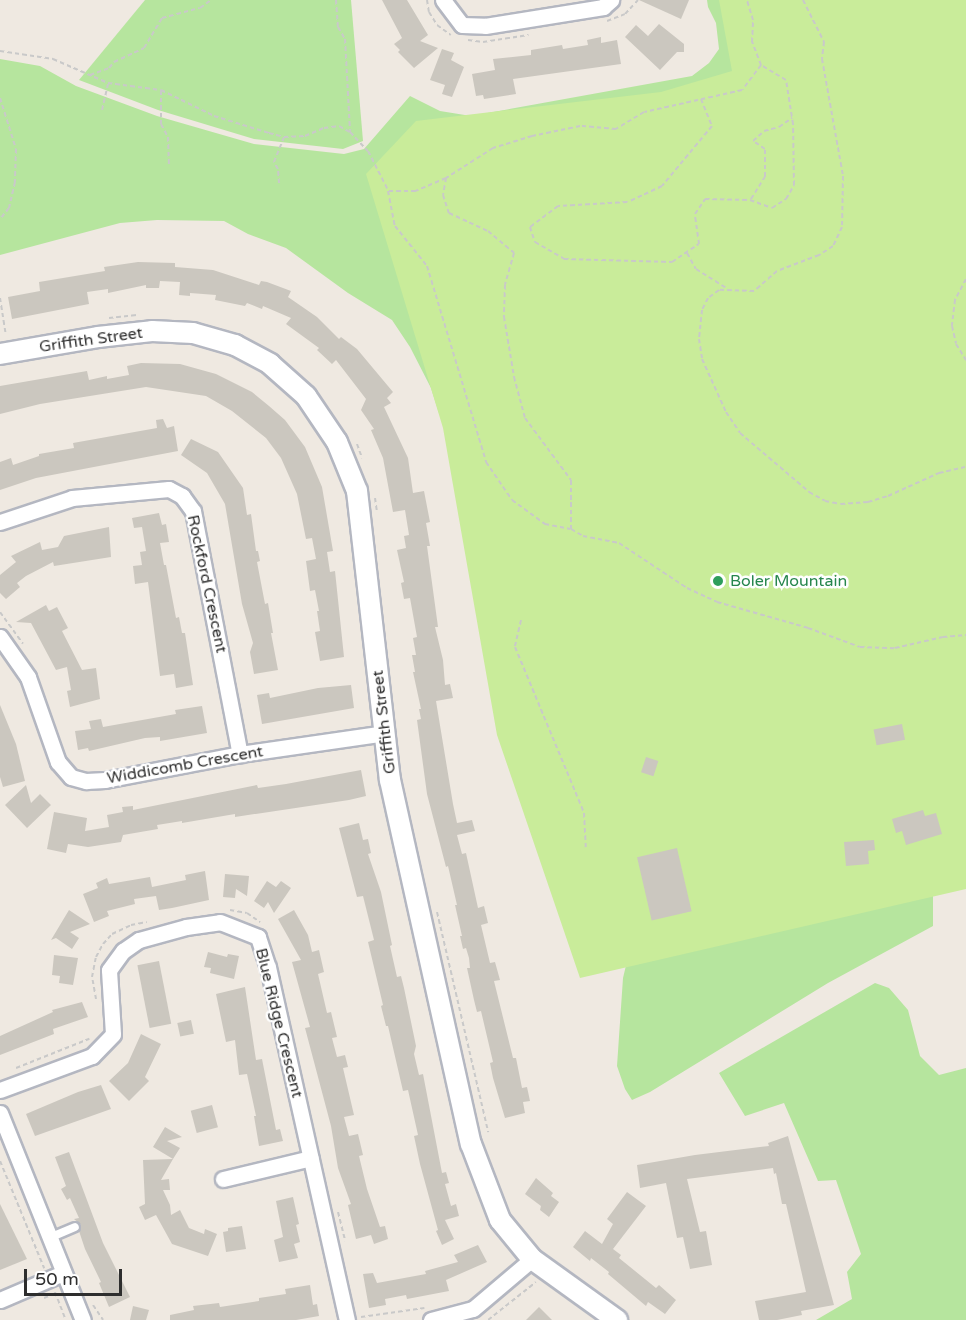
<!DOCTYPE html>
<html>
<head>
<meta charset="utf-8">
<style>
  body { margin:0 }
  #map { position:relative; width:966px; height:1320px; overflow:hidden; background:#efe9e1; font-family:"Varela Round",sans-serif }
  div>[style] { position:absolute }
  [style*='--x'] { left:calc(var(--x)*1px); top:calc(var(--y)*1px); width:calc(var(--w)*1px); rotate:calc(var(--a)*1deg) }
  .green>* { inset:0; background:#b6e59e }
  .pitch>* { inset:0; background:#c9ec9a }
  .building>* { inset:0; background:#cbc7bf; transform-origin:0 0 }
  .path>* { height:2px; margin-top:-1px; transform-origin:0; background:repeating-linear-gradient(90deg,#c9c9c9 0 4.5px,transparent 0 7.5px) }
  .roads { filter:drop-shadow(2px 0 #b4b7c1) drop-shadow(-2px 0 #b4b7c1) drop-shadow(0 2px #b4b7c1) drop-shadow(0 -2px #b4b7c1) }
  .service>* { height:8px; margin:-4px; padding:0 4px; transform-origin:4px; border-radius:4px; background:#fff }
  .minor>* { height:15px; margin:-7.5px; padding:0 7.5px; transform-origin:7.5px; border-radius:7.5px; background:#fff }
  .tertiary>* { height:20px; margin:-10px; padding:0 10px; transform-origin:10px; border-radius:10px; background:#fff }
  .dots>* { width:16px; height:16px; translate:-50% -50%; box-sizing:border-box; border:3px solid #fff; border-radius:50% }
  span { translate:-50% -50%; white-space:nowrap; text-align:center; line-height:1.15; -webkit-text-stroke:5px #fff; paint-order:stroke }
  .street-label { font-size:16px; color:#2e2e2e }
  .leisure-label { font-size:16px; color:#27864d }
  .left { translate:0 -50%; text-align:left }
  .scale { position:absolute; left:24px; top:1269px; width:98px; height:27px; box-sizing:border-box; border:3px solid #2e2e2e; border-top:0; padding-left:8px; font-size:18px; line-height:21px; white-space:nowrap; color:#2e2e2e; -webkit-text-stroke:4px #fff; paint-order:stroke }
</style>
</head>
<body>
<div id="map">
  <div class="green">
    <div style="clip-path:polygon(145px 0,351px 0,363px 141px,343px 149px,254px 139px,158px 110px,79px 80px)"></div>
    <div style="clip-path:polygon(707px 0,966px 0,439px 413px,431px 388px,410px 347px,392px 320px,348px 293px,286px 248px,248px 234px,224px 221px,157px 220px,120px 223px,0 255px,0 59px,40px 66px,76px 86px,157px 116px,254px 144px,344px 154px,364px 149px,410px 96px,440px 111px,471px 116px,692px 76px,709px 63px,719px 49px,716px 23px,708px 7px)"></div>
    <div style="clip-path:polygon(933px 895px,933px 926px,828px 983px,650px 1092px,632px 1100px,625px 1089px,617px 1066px,623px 978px,633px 936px)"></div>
    <div style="clip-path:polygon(875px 983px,889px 988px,908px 1010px,920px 1056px,939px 1075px,966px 1068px,966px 1320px,816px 1320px,852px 1299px,847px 1272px,861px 1254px,836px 1180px,818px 1181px,784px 1103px,745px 1116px,719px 1073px)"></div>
  </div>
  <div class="pitch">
    <div style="clip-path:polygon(719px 0,966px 0,966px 889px,580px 978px,497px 735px,443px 428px,366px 174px,416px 121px,661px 92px,732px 71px)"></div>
  </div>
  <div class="building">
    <div style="clip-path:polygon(382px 0,407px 0,428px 35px,420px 41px,438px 48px,414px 68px,398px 52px,400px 50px,394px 44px,402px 38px)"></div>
    <div style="clip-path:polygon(639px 0,689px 0,681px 19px)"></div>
    <div style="clip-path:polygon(659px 24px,684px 44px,684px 52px,677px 52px,660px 70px,625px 37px,636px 25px,648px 36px)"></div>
    <div style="clip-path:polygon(601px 37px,601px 43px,617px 40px,621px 64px,513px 79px,516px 94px,484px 99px,483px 95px,476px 96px,472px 74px,495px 70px,493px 59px,531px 55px,531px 50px,562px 45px,563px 49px,588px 45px,587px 40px)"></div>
    <div style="clip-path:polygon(442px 49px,454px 53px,451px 60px,464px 67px,452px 97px,442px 94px,445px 85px,430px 80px)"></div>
    <div style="clip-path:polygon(138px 262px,175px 263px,175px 267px,213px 270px,259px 285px,261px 281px,267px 282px,291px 291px,288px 297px,317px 317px,339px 339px,341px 337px,357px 349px,393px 392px,387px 398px,391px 403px,384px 407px,408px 458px,413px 493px,424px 491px,430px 522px,426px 523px,430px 546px,427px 546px,438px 627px,435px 627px,443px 660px,445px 685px,450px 684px,453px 698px,436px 701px,453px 804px,457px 823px,472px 820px,475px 831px,457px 835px,462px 854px,466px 853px,478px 908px,484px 906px,488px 923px,481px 925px,490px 963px,495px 962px,500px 980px,494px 981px,513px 1058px,516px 1058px,522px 1088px,527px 1087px,530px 1101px,523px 1102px,525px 1113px,505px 1118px,493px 1078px,490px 1063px,493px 1062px,481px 1011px,477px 1012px,474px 1000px,467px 968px,470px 968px,469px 958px,466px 948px,463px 949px,460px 936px,462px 936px,455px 905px,457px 905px,448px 866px,446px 867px,427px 794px,417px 720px,421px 719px,419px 709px,421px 709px,413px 672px,415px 672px,412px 655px,416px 655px,413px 638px,417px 637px,410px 598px,404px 599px,401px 583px,404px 582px,397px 550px,406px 548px,404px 536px,409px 535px,405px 510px,393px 512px,383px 458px,371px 430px,374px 429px,361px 410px,366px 399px,336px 360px,332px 364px,317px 350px,319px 348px,286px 324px,291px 318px,263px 306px,262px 309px,247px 303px,245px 306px,215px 300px,216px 295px,190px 293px,190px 296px,179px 295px,180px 282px,160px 281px,159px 288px,146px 288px,146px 285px,108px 293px,108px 289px,87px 292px,89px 304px,12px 319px,8px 297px,40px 291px,39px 282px,105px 271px,104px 267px)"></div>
    <div style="clip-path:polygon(141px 363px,180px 364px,216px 374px,252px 392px,269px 406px,285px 420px,305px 447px,322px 487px,333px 551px,327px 552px,330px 572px,335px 571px,344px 657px,320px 661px,315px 632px,320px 631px,317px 611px,319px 611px,315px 590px,310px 591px,306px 561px,316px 559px,312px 538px,306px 539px,297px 494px,281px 458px,266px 438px,232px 411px,206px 396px,146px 387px,40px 404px,0 414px,0 386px,87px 371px,89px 380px,107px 376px,107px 379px,129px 375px,127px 366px)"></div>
    <div style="clip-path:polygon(163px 419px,167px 428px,174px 426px,178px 451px,36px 478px,0 490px,0 462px,11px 458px,13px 465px,39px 456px,39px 454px,74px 448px,73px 443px,157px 428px,156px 420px)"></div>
    <div style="clip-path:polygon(191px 439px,218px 452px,243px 488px,247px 515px,251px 514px,256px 551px,258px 551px,260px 561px,257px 562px,265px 604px,268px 603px,273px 633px,271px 633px,278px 670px,254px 674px,250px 652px,253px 643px,242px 604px,225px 504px,207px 473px,181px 455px)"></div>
    <div style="clip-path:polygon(159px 513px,162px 525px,166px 524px,169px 542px,160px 543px,164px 565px,166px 565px,176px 618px,179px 617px,182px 633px,185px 633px,193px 685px,176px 688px,174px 674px,160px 676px,148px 582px,135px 584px,133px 566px,142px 565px,140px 552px,146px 551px,142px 527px,134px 528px,132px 518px)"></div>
    <div style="clip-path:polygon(109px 527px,111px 557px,54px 566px,53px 562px,26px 576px,17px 583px,20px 587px,6px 599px,0 593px,0 575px,16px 562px,11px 556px,40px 542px,42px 550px,58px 547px,64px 536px)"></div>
    <div style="clip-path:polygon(46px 605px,49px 611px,57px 607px,68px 628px,62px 631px,82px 670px,96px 668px,100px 699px,70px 707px,67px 691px,71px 690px,67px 667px,56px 670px,31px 623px,16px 622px)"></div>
    <div style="clip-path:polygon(351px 685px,354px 708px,262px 724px,257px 695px,269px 693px,270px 698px,318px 688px)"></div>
    <div style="clip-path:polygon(0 705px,16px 744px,25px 781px,3px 787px,0 777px)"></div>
    <div style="clip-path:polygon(202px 706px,207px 733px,160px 741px,160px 737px,145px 738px,89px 751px,88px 748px,78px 750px,75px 731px,91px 729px,89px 721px,101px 719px,103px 727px,176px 714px,175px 710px)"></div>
    <div style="left:902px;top:724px;width:16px;height:29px;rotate:79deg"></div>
    <div style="left:646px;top:757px;width:13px;height:16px;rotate:18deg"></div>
    <div style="clip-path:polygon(361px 770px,366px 796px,349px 800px,235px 817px,235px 814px,182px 823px,182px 821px,157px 825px,158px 829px,123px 835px,121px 842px,88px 847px,68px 844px,66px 853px,47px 849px,54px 812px,87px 818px,85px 831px,109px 827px,107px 815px,123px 812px,122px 807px,133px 806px,133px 810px,257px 785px,258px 788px,286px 784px)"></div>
    <div style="clip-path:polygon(26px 785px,31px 803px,40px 794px,51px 805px,27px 828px,5px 805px)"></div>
    <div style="clip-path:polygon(923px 810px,925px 816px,936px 813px,942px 834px,906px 845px,902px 831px,896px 833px,892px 819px)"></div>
    <div style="clip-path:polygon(359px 823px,363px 840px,368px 839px,371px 853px,368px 854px,381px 892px,392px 945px,390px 946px,397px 977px,401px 976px,404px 988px,416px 1046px,414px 1054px,419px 1075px,423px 1074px,442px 1173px,446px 1172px,449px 1183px,445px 1184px,451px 1206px,456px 1204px,459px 1216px,445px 1220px,454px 1239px,442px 1245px,436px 1231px,438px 1230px,420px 1164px,414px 1136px,418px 1135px,408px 1090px,403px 1091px,388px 1026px,386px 1026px,381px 1006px,383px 1005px,368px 942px,374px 940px,363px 896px,357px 897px,339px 828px)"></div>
    <div style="clip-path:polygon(874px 840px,875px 850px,868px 851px,869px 864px,846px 866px,844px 842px)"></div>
    <div style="left:677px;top:848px;width:65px;height:41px;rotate:77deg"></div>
    <div style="clip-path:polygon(205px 871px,209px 900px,172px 908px,159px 910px,156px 896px,134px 899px,135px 904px,107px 911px,109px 916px,94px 922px,83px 894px,98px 888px,96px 883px,107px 878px,109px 884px,150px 877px,152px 887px,186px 880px,185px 875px)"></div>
    <div style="clip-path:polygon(225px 874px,249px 876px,247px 896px,236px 889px,235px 898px,223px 897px)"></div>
    <div style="clip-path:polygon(267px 881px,276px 887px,281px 881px,291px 888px,274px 913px,268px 902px,264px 908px,254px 901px)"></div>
    <div style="clip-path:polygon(69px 910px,90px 924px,70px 932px,79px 938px,72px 949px,56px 938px,51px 940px)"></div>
    <div style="clip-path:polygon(294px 910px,308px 935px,312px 952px,319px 950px,324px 972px,318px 974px,327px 1013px,331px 1012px,337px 1037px,332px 1038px,337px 1057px,345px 1055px,348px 1067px,343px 1068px,354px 1115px,344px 1117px,349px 1136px,358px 1134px,363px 1155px,359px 1156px,367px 1189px,380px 1227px,385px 1226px,388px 1239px,374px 1244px,371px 1235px,356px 1239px,348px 1205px,351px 1204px,338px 1168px,331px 1126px,305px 1028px,310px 1027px,292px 962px,301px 960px,278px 919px)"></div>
    <div style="clip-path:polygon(208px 952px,227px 957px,228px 954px,239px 956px,234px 979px,210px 973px,211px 968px,204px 967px)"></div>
    <div style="clip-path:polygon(54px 955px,78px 958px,73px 985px,59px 983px,60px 976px,52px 975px)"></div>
    <div style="left:159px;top:961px;width:64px;height:22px;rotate:79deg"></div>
    <div style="clip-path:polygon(245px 987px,256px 1060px,262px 1059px,276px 1130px,280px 1129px,283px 1141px,259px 1146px,254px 1116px,256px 1116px,247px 1074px,239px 1075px,235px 1040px,226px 1042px,216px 994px)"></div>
    <div style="clip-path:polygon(82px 1002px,88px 1017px,53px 1029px,54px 1034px,0 1055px,0 1036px,53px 1012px,52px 1010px)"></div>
    <div style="left:191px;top:1020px;width:14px;height:14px;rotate:78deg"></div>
    <div style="clip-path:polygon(141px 1034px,161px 1044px,145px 1077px,149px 1081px,129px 1101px,109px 1081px,128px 1063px)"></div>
    <div style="clip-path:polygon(101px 1085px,111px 1109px,35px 1136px,26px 1114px,78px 1092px)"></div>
    <div style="left:212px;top:1105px;width:23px;height:22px;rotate:75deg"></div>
    <div style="clip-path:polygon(165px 1127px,182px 1137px,167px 1141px,180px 1148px,173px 1159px,153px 1147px)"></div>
    <div style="clip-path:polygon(788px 1136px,834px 1305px,801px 1311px,802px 1315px,777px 1320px,759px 1320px,755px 1301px,806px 1292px,786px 1204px,782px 1204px,776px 1173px,774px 1174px,773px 1168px,687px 1179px,700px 1232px,706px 1231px,712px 1265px,690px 1269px,683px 1237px,677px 1238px,666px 1183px,640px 1188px,637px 1165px,695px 1155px,769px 1146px,768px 1143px)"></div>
    <div style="clip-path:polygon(69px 1152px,103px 1243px,130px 1297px,109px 1307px,99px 1283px,101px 1282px,85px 1249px,79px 1231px,81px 1225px,74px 1219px,79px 1218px,70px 1198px,67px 1200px,61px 1189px,66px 1186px,55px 1157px)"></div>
    <div style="clip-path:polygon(173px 1159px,161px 1180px,169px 1179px,170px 1190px,163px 1190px,170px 1205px,171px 1215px,180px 1210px,189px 1228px,204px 1234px,205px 1229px,217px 1234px,208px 1256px,172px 1244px,156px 1215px,145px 1220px,139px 1207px,145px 1204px,143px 1160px)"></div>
    <div style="clip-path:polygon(536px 1178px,553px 1193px,551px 1196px,559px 1202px,549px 1217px,540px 1210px,541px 1206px,525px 1194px)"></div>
    <div style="clip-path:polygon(627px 1192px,646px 1206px,613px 1249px,621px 1255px,619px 1258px,656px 1288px,659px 1285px,676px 1300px,665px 1314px,648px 1302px,646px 1306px,608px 1274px,609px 1272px,591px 1258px,590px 1261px,573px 1247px,585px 1231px,602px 1244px,613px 1224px,607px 1219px)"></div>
    <div style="clip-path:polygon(293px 1197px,299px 1224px,296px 1225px,300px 1242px,294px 1244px,298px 1258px,279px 1262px,274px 1240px,283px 1237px,276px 1201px)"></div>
    <div style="clip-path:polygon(0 1204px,27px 1259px,0 1270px)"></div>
    <div style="clip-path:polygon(242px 1226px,246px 1249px,226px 1252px,223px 1232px,228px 1231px,228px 1228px)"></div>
    <div style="clip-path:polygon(478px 1245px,487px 1262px,446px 1280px,449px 1291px,407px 1299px,406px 1295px,385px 1299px,386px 1305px,369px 1308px,363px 1274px,373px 1273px,377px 1283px,426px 1274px,425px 1271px,458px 1262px,454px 1255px)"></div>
    <div style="clip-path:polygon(310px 1285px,313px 1305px,317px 1304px,319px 1316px,296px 1320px,170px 1320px,170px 1315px,194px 1310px,193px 1306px,219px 1303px,220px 1307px,259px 1301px,259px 1298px,286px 1294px,285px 1289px)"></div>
    <div style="clip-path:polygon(133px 1306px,149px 1310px,146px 1320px,130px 1320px)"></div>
    <div style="clip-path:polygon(539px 1307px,552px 1320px,526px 1320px)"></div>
  </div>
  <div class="path">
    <div style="--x:336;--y:0;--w:27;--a:86"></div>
    <div style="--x:338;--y:27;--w:14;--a:60"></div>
    <div style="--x:345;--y:39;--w:93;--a:86.9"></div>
    <div style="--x:350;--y:132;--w:26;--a:47"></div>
    <div style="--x:368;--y:151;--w:44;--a:62.9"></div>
    <div style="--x:427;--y:0;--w:12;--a:81"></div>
    <div style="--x:429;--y:12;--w:15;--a:58"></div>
    <div style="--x:437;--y:25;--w:17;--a:36"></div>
    <div style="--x:803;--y:0;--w:47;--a:63.4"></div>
    <div style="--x:824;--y:42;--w:17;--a:97"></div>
    <div style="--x:822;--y:59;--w:119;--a:79.8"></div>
    <div style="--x:843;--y:176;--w:51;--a:91.1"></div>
    <div style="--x:842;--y:227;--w:21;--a:115"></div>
    <div style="--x:833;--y:246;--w:17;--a:147"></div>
    <div style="--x:819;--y:255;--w:45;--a:159.1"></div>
    <div style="--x:777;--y:271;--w:30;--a:139"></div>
    <div style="--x:754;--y:291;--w:35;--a:-178"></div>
    <div style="--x:719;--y:290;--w:14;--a:144"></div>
    <div style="--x:708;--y:298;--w:13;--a:117"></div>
    <div style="--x:702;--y:310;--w:29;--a:96"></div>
    <div style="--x:699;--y:339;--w:20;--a:81"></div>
    <div style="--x:702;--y:359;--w:58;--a:65.6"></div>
    <div style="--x:726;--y:412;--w:25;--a:56"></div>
    <div style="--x:740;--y:433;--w:91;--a:40.5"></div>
    <div style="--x:809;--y:492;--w:18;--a:29"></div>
    <div style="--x:825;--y:501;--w:16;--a:11"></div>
    <div style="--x:841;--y:504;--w:27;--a:-4"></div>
    <div style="--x:868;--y:502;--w:21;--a:-17"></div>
    <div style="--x:888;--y:496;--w:56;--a:-24.3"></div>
    <div style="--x:939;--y:473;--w:28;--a:-13"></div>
    <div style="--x:607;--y:21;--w:19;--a:-21"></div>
    <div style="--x:625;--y:14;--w:19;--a:-47"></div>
    <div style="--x:468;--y:40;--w:15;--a:8"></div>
    <div style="--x:483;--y:42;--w:46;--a:-8.8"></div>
    <div style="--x:0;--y:51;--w:54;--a:8.6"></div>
    <div style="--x:53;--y:59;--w:60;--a:23.6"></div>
    <div style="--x:108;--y:83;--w:53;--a:7.5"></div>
    <div style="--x:161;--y:90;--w:59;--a:26.1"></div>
    <div style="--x:214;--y:116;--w:58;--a:17.2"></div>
    <div style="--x:269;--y:133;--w:16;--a:15"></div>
    <div style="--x:284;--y:137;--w:21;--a:-3"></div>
    <div style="--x:305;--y:136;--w:21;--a:-23"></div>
    <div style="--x:324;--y:128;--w:15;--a:-8"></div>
    <div style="--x:339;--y:126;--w:13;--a:29"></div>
    <div style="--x:761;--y:65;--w:31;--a:127"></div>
    <div style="--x:742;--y:90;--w:100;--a:167.3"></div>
    <div style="--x:644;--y:112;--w:33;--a:149"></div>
    <div style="--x:616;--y:129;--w:36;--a:-175"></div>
    <div style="--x:580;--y:126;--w:49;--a:168.2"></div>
    <div style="--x:532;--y:136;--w:41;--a:162.9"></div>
    <div style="--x:493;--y:148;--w:56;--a:147.4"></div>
    <div style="--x:446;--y:178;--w:33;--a:157"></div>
    <div style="--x:416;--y:191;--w:28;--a:180"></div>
    <div style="--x:388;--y:191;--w:36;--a:79"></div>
    <div style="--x:395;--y:226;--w:51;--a:51.3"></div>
    <div style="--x:427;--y:266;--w:205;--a:73.2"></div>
    <div style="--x:486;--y:462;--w:46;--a:55.6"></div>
    <div style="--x:512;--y:500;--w:41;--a:36"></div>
    <div style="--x:545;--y:524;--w:26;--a:11"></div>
    <div style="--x:571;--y:529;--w:14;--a:30"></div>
    <div style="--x:583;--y:536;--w:37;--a:11"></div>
    <div style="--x:619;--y:543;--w:82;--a:33.5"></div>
    <div style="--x:687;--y:588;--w:33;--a:25"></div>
    <div style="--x:717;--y:602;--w:95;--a:15.9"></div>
    <div style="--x:808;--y:628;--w:55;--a:20.1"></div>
    <div style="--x:860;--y:647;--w:35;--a:2"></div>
    <div style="--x:895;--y:648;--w:49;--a:-12.9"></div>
    <div style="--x:943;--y:637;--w:23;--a:-5"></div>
    <div style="--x:90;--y:75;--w:20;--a:-20"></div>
    <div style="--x:109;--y:68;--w:8;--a:-50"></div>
    <div style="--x:114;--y:62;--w:33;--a:-25"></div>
    <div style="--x:144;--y:48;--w:35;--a:-59"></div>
    <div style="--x:162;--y:18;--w:39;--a:-15"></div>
    <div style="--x:200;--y:8;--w:14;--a:-36"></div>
    <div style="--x:161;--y:90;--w:34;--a:90"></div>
    <div style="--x:161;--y:124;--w:15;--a:62"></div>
    <div style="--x:168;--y:137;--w:28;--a:88"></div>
    <div style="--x:0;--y:98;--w:53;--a:72.6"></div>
    <div style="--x:16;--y:149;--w:33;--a:92"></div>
    <div style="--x:15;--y:182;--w:27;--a:103"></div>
    <div style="--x:9;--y:208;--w:14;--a:129"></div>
    <div style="--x:701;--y:99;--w:29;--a:68"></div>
    <div style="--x:712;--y:126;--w:78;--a:129.8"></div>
    <div style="--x:662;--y:186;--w:38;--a:155"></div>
    <div style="--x:627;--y:202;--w:69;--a:176.7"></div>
    <div style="--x:558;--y:206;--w:35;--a:143"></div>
    <div style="--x:530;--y:227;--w:16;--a:72"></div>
    <div style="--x:535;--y:242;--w:34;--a:30"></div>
    <div style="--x:564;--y:259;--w:108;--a:1.6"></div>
    <div style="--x:672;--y:262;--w:32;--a:-34"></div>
    <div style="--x:699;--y:244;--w:30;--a:-98"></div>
    <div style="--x:695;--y:214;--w:18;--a:-56"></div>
    <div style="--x:705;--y:199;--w:45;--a:1.3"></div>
    <div style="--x:750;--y:200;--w:23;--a:20"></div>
    <div style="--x:772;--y:208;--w:17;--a:-33"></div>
    <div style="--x:786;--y:199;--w:16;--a:-60"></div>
    <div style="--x:794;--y:185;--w:61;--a:-90.9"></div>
    <div style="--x:793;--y:124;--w:45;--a:-99"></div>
    <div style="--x:786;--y:80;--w:29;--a:-149"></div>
    <div style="--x:761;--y:65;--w:25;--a:-111"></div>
    <div style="--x:752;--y:42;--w:22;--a:-87"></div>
    <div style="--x:753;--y:20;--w:21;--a:-107"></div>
    <div style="--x:102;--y:110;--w:28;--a:-77"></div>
    <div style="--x:446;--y:178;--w:17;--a:100"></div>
    <div style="--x:443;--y:195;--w:19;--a:72"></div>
    <div style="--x:449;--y:213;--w:43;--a:24.8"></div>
    <div style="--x:488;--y:231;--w:34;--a:40"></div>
    <div style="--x:514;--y:253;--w:33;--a:106"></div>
    <div style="--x:505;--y:285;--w:32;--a:92"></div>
    <div style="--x:504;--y:317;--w:61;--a:80.5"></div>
    <div style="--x:514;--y:377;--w:42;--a:75"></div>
    <div style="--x:525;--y:418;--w:77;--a:53.4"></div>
    <div style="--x:571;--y:480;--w:49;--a:90"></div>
    <div style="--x:279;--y:183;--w:14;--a:-94"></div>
    <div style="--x:278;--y:169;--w:8;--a:-120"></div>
    <div style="--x:274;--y:162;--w:27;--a:-68"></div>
    <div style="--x:751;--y:199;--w:26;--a:-58"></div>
    <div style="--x:765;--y:177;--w:28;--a:-90"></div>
    <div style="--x:765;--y:149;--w:14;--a:-146"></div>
    <div style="--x:753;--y:141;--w:15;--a:-42"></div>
    <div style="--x:764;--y:131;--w:16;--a:-15"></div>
    <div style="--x:779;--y:127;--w:16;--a:-35"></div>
    <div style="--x:687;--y:253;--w:18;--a:61"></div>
    <div style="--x:696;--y:269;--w:36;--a:32"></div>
    <div style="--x:966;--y:279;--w:24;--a:118"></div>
    <div style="--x:955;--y:300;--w:26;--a:97"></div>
    <div style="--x:952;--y:326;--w:18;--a:77"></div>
    <div style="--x:956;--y:344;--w:19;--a:58"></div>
    <div style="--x:0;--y:298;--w:37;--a:81"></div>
    <div style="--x:109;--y:318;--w:30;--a:-6"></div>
    <div style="--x:357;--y:444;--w:15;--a:70"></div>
    <div style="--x:375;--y:498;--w:15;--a:82"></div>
    <div style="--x:0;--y:612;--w:39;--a:54"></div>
    <div style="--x:521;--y:620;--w:28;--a:103"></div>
    <div style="--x:515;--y:647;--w:180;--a:67.4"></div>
    <div style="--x:584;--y:813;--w:36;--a:87"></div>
    <div style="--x:230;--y:910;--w:17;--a:10"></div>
    <div style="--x:247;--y:913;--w:16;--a:35"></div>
    <div style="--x:437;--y:912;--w:226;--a:76.9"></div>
    <div style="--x:96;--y:999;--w:22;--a:-100"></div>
    <div style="--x:92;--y:977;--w:20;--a:-79"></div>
    <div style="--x:96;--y:957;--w:15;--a:-62"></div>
    <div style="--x:103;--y:944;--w:13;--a:-48"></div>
    <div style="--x:112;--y:934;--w:21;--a:-25"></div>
    <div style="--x:131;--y:925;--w:16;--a:-11"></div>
    <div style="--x:16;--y:1068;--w:79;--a:-21.7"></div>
    <div style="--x:0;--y:1161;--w:116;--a:67.6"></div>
    <div style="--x:338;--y:1212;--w:30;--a:76"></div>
    <div style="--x:55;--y:1292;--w:30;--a:69"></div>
    <div style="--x:44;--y:1298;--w:13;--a:-23"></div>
    <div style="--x:93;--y:1305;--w:18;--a:56"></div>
    <div style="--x:361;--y:1317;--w:64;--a:-8.1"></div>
    <div style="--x:488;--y:1320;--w:61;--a:-38.4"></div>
  </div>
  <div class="roads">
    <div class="service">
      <div style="--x:49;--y:1238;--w:28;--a:-23"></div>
    </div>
    <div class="minor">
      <div style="--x:443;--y:0;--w:31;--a:53"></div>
      <div style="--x:462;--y:25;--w:23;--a:2"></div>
      <div style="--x:485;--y:26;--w:120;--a:-9.1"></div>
      <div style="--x:603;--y:7;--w:11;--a:-41"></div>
      <div style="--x:0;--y:522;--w:76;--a:-18.4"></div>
      <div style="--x:72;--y:498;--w:97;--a:-5.3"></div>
      <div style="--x:169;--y:489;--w:15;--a:28"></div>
      <div style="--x:182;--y:496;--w:19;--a:54"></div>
      <div style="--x:193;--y:511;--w:248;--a:79.1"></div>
      <div style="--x:0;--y:637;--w:49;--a:55"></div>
      <div style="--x:28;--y:677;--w:90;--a:70.6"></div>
      <div style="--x:58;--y:762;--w:20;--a:49"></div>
      <div style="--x:71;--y:777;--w:16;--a:15"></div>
      <div style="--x:86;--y:781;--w:19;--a:-3"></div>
      <div style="--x:105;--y:780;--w:137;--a:-10.9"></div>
      <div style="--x:240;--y:754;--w:147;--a:-8.2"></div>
      <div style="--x:0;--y:1090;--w:98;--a:-20.3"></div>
      <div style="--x:92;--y:1056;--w:30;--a:-46"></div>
      <div style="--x:113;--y:1034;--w:64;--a:-93.6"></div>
      <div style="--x:109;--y:970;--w:24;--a:-54"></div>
      <div style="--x:123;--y:951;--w:19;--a:-35"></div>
      <div style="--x:139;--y:940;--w:49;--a:-15.5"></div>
      <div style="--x:186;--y:927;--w:34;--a:-8"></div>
      <div style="--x:220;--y:922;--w:41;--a:21.5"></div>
      <div style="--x:258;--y:937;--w:32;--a:72"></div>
      <div style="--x:268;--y:967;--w:362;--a:77.4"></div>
      <div style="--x:0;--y:1113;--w:223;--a:68.2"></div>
      <div style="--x:223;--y:1179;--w:90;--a:-13.4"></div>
      <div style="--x:0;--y:1300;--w:69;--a:-23.2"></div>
      <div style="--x:431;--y:1320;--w:43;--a:-14.7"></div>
      <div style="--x:473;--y:1309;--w:77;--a:-40.3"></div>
    </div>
    <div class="tertiary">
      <div style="--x:0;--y:354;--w:99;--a:-9.8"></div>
      <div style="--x:98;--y:337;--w:54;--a:-6.3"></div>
      <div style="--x:152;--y:331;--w:41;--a:2.8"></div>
      <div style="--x:193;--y:333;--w:44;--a:15.9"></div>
      <div style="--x:235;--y:345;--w:40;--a:28"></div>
      <div style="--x:270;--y:364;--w:48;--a:41.6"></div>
      <div style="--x:306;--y:396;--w:55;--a:56"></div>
      <div style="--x:337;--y:442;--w:53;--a:67.8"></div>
      <div style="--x:357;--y:491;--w:291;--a:83.5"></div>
      <div style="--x:390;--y:780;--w:373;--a:77.5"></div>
      <div style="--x:471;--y:1144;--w:81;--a:69.1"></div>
      <div style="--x:500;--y:1220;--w:50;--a:50.6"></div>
      <div style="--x:532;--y:1259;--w:105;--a:35.7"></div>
    </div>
  </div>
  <div class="dots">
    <div style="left:718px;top:581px;background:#2e9e5b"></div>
  </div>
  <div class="street-label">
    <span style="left:91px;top:340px;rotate:-8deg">Griffith Street</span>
    <span style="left:207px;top:584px;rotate:78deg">Rockford Crescent</span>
    <span style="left:384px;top:722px;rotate:-97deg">Griffith Street</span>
    <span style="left:185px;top:765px;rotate:-10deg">Widdicomb Crescent</span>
    <span style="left:279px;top:1023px;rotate:76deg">Blue Ridge Crescent</span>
  </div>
  <div class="leisure-label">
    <span class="left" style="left:730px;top:581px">Boler Mountain</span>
  </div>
  <div class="scale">50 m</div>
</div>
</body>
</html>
